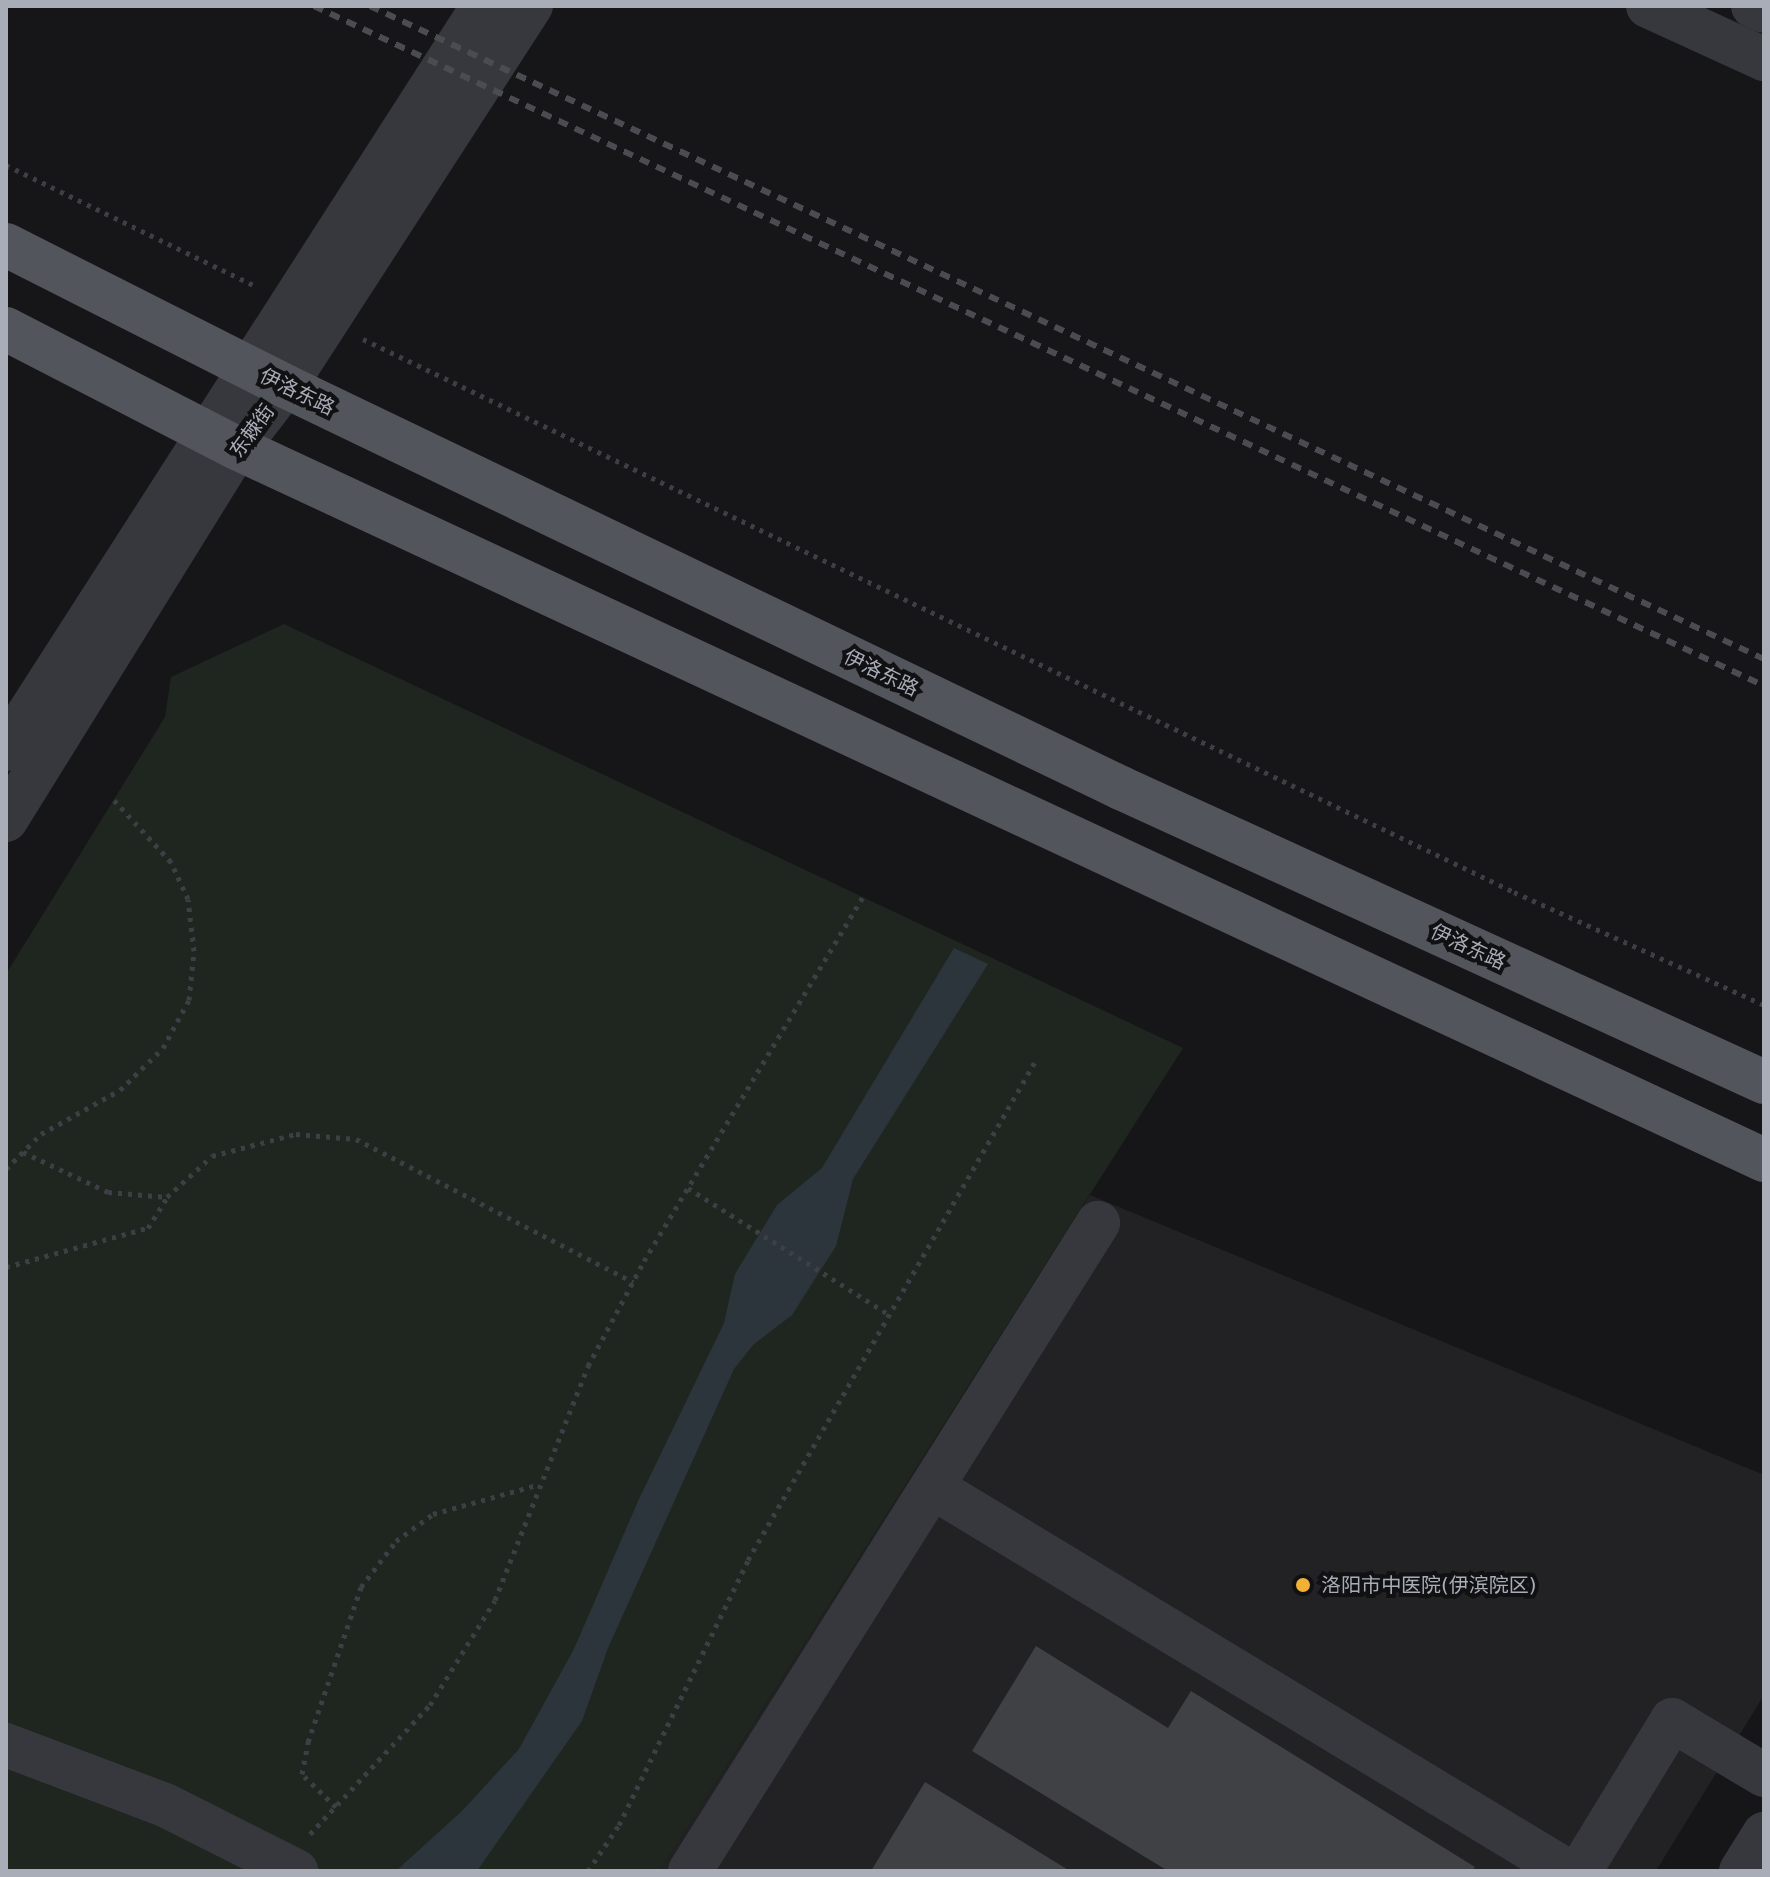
<!DOCTYPE html>
<html>
<head>
<meta charset="utf-8">
<style>
  body { margin:0 }
  #map { position:relative; width:1770px; height:1877px; overflow:hidden; background:#161618; font-family:"DejaVu Sans","Noto Sans SC",sans-serif }
  div>[style] { position:absolute }
  [style*='--x'] { left:calc(var(--x)*1px); top:calc(var(--y)*1px); width:calc(var(--w)*1px); rotate:calc(var(--a)*1deg) }
  .built>* { inset:0; background:#222225 }
  .green>* { inset:0; background:#1e261f }
  .water>* { inset:0; background:#2c353c }
  .building>* { inset:0; background:#404145 }
  .path>* { height:5px; margin-top:-2.5px; transform-origin:0; background:repeating-linear-gradient(90deg,#3d3f44 0 4px,transparent 0 10px) }
  .minor>* { height:44px; margin:-22px; padding:0 22px; transform-origin:22px; border-radius:22px; background:#37383d }
  .major>* { height:44px; margin:-22px; padding:0 22px; transform-origin:22px; border-radius:22px; background:#53555c }
  .rail>* { height:6px; margin-top:-3px; transform-origin:0; background:repeating-linear-gradient(90deg,#4a4c52 0 10px,transparent 0 18px) }
  .dots>* { width:22px; height:22px; translate:-50% -50%; box-sizing:border-box; border:4px solid #111113; border-radius:50% }
  span { translate:-50% -50%; white-space:nowrap; text-align:center; line-height:1.15; -webkit-text-stroke:8px #111113; paint-order:stroke }
  .street-label { font-size:20px; color:#a8adb8 }
  .poi-label { font-size:20px; color:#a8adb8 }
  .left { translate:0 -50%; text-align:left }
  .frame { position:absolute; inset:0; border:8px solid #a8adb8; pointer-events:none }
</style>
</head>
<body>
<div id="map">
  <div class="built">
    <div style="clip-path:polygon(1090px 1195px,1764px 1475px,1764px 1695px,1656px 1871px,660px 1871px)"></div>
  </div>
  <div class="green">
    <div style="clip-path:polygon(284px 624px,1183px 1048px,660px 1871px,6px 1871px,6px 974px,165px 717px,171px 677px)"></div>
  </div>
  <div class="water">
    <div style="clip-path:polygon(954px 948px,988px 964px,853px 1179px,836px 1246px,792px 1315px,753px 1345px,734px 1369px,608px 1648px,582px 1721px,477px 1871px,396px 1871px,462px 1811px,519px 1749px,574px 1649px,639px 1499px,724px 1323px,735px 1274px,777px 1205px,822px 1168px)"></div>
  </div>
  <div class="building">
    <div style="clip-path:polygon(1036px 1646px,1168px 1728px,1191px 1691px,1475px 1867px,1472px 1871px,1168px 1871px,972px 1751px)"></div>
    <div style="clip-path:polygon(925px 1782px,1070px 1871px,871px 1871px)"></div>
  </div>
  <div class="path">
    <div style="--x:6;--y:165;--w:279;--a:25.9"></div>
    <div style="--x:363;--y:339;--w:1277;--a:25.66"></div>
    <div style="--x:1514;--y:892;--w:274;--a:24.3"></div>
    <div style="--x:23;--y:1152;--w:94;--a:25.2"></div>
    <div style="--x:108;--y:1192;--w:59;--a:4.8"></div>
    <div style="--x:6;--y:1169;--w:49;--a:-45"></div>
    <div style="--x:41;--y:1134;--w:90;--a:-29.1"></div>
    <div style="--x:120;--y:1090;--w:60;--a:-44.3"></div>
    <div style="--x:163;--y:1048;--w:55;--a:-61.6"></div>
    <div style="--x:189;--y:1000;--w:49;--a:-84.2"></div>
    <div style="--x:194;--y:951;--w:52;--a:-96.6"></div>
    <div style="--x:188;--y:899;--w:41;--a:-114.7"></div>
    <div style="--x:171;--y:862;--w:84;--a:-132.6"></div>
    <div style="--x:688;--y:1188;--w:236;--a:32.2"></div>
    <div style="--x:6;--y:1267;--w:147;--a:-15.4"></div>
    <div style="--x:148;--y:1228;--w:36;--a:-58"></div>
    <div style="--x:167;--y:1197;--w:61;--a:-42.3"></div>
    <div style="--x:212;--y:1156;--w:87;--a:-14.7"></div>
    <div style="--x:296;--y:1134;--w:60;--a:4.8"></div>
    <div style="--x:356;--y:1139;--w:312;--a:27.3"></div>
    <div style="--x:336;--y:1807;--w:47;--a:-135.9"></div>
    <div style="--x:302;--y:1774;--w:33;--a:-79"></div>
    <div style="--x:308;--y:1742;--w:164;--a:-71.1"></div>
    <div style="--x:361;--y:1587;--w:58;--a:-52.7"></div>
    <div style="--x:396;--y:1541;--w:46;--a:-36.1"></div>
    <div style="--x:433;--y:1514;--w:108;--a:-15.6"></div>
    <div style="--x:310;--y:1834;--w:176;--a:-47.1"></div>
    <div style="--x:430;--y:1705;--w:123;--a:-58.2"></div>
    <div style="--x:495;--y:1600;--w:252;--a:-68.3"></div>
    <div style="--x:588;--y:1366;--w:119;--a:-61.9"></div>
    <div style="--x:644;--y:1261;--w:425;--a:-59"></div>
    <div style="--x:588;--y:1871;--w:55;--a:-56"></div>
    <div style="--x:619;--y:1825;--w:295;--a:-64"></div>
    <div style="--x:748;--y:1560;--w:577;--a:-60.06"></div>
  </div>
  <div class="minor">
    <div style="--x:1648;--y:6;--w:128;--a:24.6"></div>
    <div style="--x:1753;--y:6;--w:12;--a:24"></div>
    <div style="--x:6;--y:749;--w:883;--a:-57.3"></div>
    <div style="--x:6;--y:820;--w:438;--a:-58.2"></div>
    <div style="--x:237;--y:448;--w:78;--a:-52.3"></div>
    <div style="--x:285;--y:386;--w:453;--a:-57.1"></div>
    <div style="--x:932;--y:1487;--w:742;--a:31.16"></div>
    <div style="--x:6;--y:1745;--w:170;--a:20.7"></div>
    <div style="--x:165;--y:1805;--w:147;--a:26.7"></div>
    <div style="--x:690;--y:1871;--w:766;--a:-57.8"></div>
    <div style="--x:1580;--y:1871;--w:177;--a:-58.6"></div>
    <div style="--x:1672;--y:1720;--w:107;--a:30.9"></div>
    <div style="--x:1741;--y:1871;--w:44;--a:-58.1"></div>
  </div>
  <div class="major">
    <div style="--x:6;--y:245;--w:313;--a:26.8"></div>
    <div style="--x:285;--y:386;--w:928;--a:25.68"></div>
    <div style="--x:1121;--y:788;--w:707;--a:24.57"></div>
    <div style="--x:6;--y:329;--w:260;--a:27.3"></div>
    <div style="--x:237;--y:448;--w:1685;--a:25"></div>
  </div>
  <div class="rail">
    <div style="--x:314;--y:6;--w:1602;--a:25.12"></div>
    <div style="--x:370;--y:6;--w:1539;--a:25.1"></div>
  </div>
  <div class="dots">
    <div style="left:1303px;top:1585px;background:#f2b134"></div>
  </div>
  <div class="street-label">
    <span style="left:297px;top:392px;rotate:26deg">伊洛东路</span>
    <span style="left:252px;top:431px;rotate:-54deg">东棘街</span>
    <span style="left:881px;top:673px;rotate:26deg">伊洛东路</span>
    <span style="left:1468px;top:947px;rotate:25deg">伊洛东路</span>
  </div>
  <div class="poi-label">
    <span class="left" style="left:1321px;top:1585px">洛阳市中医院(伊滨院区)</span>
  </div>
  <div class="frame"></div>
</div>
</body>
</html>
